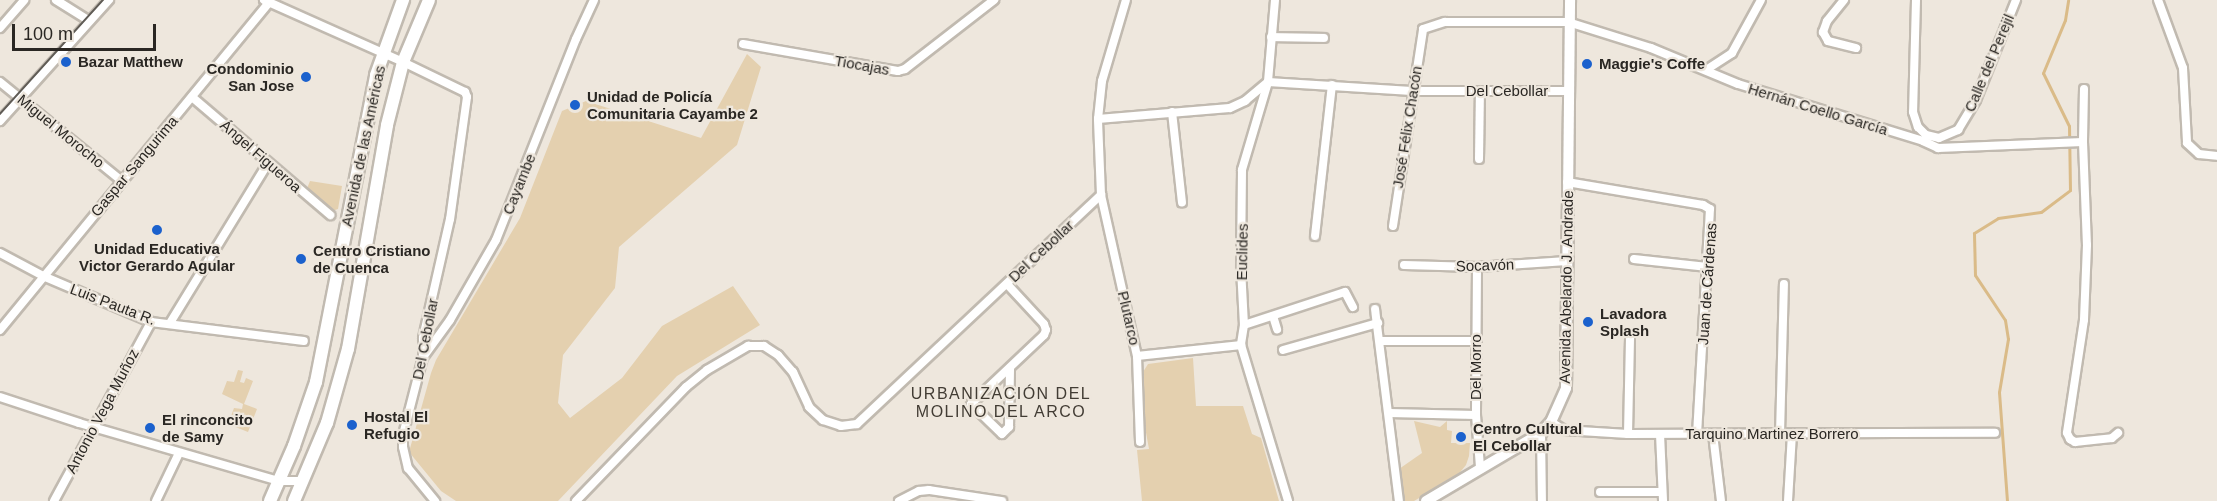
<!DOCTYPE html>
<html>
<head>
<meta charset="utf-8">
<style>
  body { margin:0 }
  #map { position:relative; width:2217px; height:501px; overflow:hidden; background:#eee7dd; font-family:Arial,sans-serif }
  div>[style] { position:absolute }
  [style*='--x'] { left:calc(var(--x)*1px); top:calc(var(--y)*1px); width:calc(var(--w)*1px); rotate:calc(var(--a)*1deg) }
  .green>* { inset:0; background:#e4d0af }
  .stream>* { height:3px; margin:-1.5px; padding:0 1.5px; transform-origin:1.5px; border-radius:1.5px; background:#dabb88 }
  .roads { filter:drop-shadow(2px 0 #c1bab0) drop-shadow(-2px 0 #c1bab0) drop-shadow(0 2px #c1bab0) drop-shadow(0 -2px #c1bab0) }
  .minor>* { height:8px; margin:-4px; padding:0 4px; transform-origin:4px; border-radius:4px; background:#fff }
  .tertiary>* { height:10px; margin:-5px; padding:0 5px; transform-origin:5px; border-radius:5px; background:#fff }
  .primary>* { height:12px; margin:-6px; padding:0 6px; transform-origin:6px; border-radius:6px; background:#fff }
  .tram>* { height:1.5px; margin:-0.75px; padding:0 0.75px; transform-origin:0.75px; border-radius:0.75px; background:#605c56 }
  .dots>* { width:16px; height:16px; translate:-50% -50%; box-sizing:border-box; border:3px solid #eee7dd; border-radius:50% }
  span { translate:-50% -50%; white-space:nowrap; text-align:center; line-height:1.15; -webkit-text-stroke:4.5px #eee7dd; paint-order:stroke }
  .poi-label { font-size:15px; color:#2a2723; font-weight:700 }
  .left { translate:0 -50%; text-align:left }
  .right { translate:-100% -50%; text-align:right }
  .street-label { font-size:15px; color:#2a2723 }
  .neighbourhood-label { font-size:16px; color:#423c34; letter-spacing:1.5px }
  .scale { position:absolute; left:12px; top:24px; width:144px; height:27px; box-sizing:border-box; border:3px solid #2a2723; border-top:0; padding-left:8px; font-size:18px; line-height:21px; white-space:nowrap; color:#2a2723; -webkit-text-stroke:4px #eee7dd; paint-order:stroke }
</style>
</head>
<body>
<div id="map">
  <div class="green">
    <div style="clip-path:polygon(747px 54px,761px 67px,737px 145px,619px 247px,615px 288px,563px 355px,558px 403px,570px 418px,622px 378px,662px 326px,733px 286px,760px 325px,677px 376px,558px 501px,456px 501px,441px 491px,409px 452px,431px 373px,436px 360px,520px 218px,562px 111px,586px 101px,701px 138px)"></div>
    <div style="clip-path:polygon(310px 181px,342px 186px,338px 209px,332px 211px,306px 191px)"></div>
    <div style="clip-path:polygon(1193px 358px,1196px 406px,1243px 406px,1252px 434px,1261px 438px,1279px 501px,1142px 501px,1137px 450px,1149px 449px,1141px 405px,1143px 372px,1148px 364px)"></div>
    <div style="clip-path:polygon(238px 370px,243px 371px,240px 382px,244px 383px,246px 378px,253px 381px,244px 404px,257px 409px,248px 432px,228px 424px,234px 408px,242px 409px,243px 404px,222px 394px,227px 381px,234px 382px)"></div>
    <div style="clip-path:polygon(1414px 421px,1440px 427px,1447px 421px,1447px 430px,1452px 431px,1451px 443px,1470px 443px,1469px 456px,1466px 465px,1457px 476px,1414px 501px,1402px 501px,1399px 469px,1422px 453px)"></div>
  </div>
  <div class="stream">
    <div style="--x:2007;--y:501;--w:109;--a:-94.2"></div>
    <div style="--x:1999;--y:392;--w:54;--a:-80.4"></div>
    <div style="--x:2008;--y:339;--w:19;--a:-99"></div>
    <div style="--x:2005;--y:320;--w:54;--a:-123.7"></div>
    <div style="--x:1975;--y:275;--w:42;--a:-91.4"></div>
    <div style="--x:1974;--y:233;--w:28;--a:-32"></div>
    <div style="--x:1998;--y:218;--w:43;--a:-7.9"></div>
    <div style="--x:2041;--y:212;--w:36;--a:-37"></div>
    <div style="--x:2070;--y:190;--w:64;--a:-90.9"></div>
    <div style="--x:2069;--y:126;--w:59;--a:-116.1"></div>
    <div style="--x:2043;--y:73;--w:57;--a:-67.5"></div>
    <div style="--x:2065;--y:20;--w:20;--a:-81"></div>
  </div>
  <div class="roads">
    <div class="minor">
      <div style="--x:56;--y:0;--w:36;--a:32"></div>
      <div style="--x:86;--y:19;--w:4;--a:76"></div>
      <div style="--x:264;--y:0;--w:152;--a:24"></div>
      <div style="--x:403;--y:62;--w:69;--a:25.8"></div>
      <div style="--x:465;--y:92;--w:5;--a:68"></div>
      <div style="--x:467;--y:97;--w:123;--a:97.9"></div>
      <div style="--x:450;--y:219;--w:122;--a:102.8"></div>
      <div style="--x:423;--y:338;--w:19;--a:90"></div>
      <div style="--x:423;--y:357;--w:81;--a:104.4"></div>
      <div style="--x:403;--y:435;--w:12;--a:90"></div>
      <div style="--x:403;--y:447;--w:22;--a:77"></div>
      <div style="--x:408;--y:468;--w:43;--a:50.7"></div>
      <div style="--x:1275;--y:0;--w:82;--a:94.9"></div>
      <div style="--x:1268;--y:82;--w:92;--a:106.5"></div>
      <div style="--x:1242;--y:170;--w:98;--a:90.6"></div>
      <div style="--x:1241;--y:268;--w:57;--a:87"></div>
      <div style="--x:1244;--y:325;--w:20;--a:99"></div>
      <div style="--x:1241;--y:345;--w:163;--a:73.2"></div>
      <div style="--x:1844;--y:0;--w:27;--a:129"></div>
      <div style="--x:1827;--y:21;--w:12;--a:110"></div>
      <div style="--x:1823;--y:32;--w:10;--a:61"></div>
      <div style="--x:1828;--y:41;--w:29;--a:14"></div>
      <div style="--x:1916;--y:0;--w:112;--a:91.5"></div>
      <div style="--x:1913;--y:112;--w:16;--a:72"></div>
      <div style="--x:1918;--y:127;--w:11;--a:45"></div>
      <div style="--x:1926;--y:135;--w:13;--a:13"></div>
      <div style="--x:1939;--y:138;--w:21;--a:-23"></div>
      <div style="--x:1958;--y:130;--w:35;--a:-59"></div>
      <div style="--x:1976;--y:100;--w:108;--a:-68.2"></div>
      <div style="--x:2158;--y:0;--w:72;--a:69.8"></div>
      <div style="--x:2183;--y:68;--w:75;--a:86.9"></div>
      <div style="--x:2187;--y:143;--w:16;--a:43"></div>
      <div style="--x:2199;--y:154;--w:18;--a:6"></div>
      <div style="--x:0;--y:28;--w:37;--a:-49"></div>
      <div style="--x:1271;--y:37;--w:53;--a:1.1"></div>
      <div style="--x:743;--y:44;--w:157;--a:9.9"></div>
      <div style="--x:898;--y:71;--w:7;--a:-16"></div>
      <div style="--x:905;--y:69;--w:113;--a:-37.8"></div>
      <div style="--x:1706;--y:70;--w:31;--a:-33"></div>
      <div style="--x:1732;--y:53;--w:60;--a:-61.3"></div>
      <div style="--x:0;--y:82;--w:157;--a:39.1"></div>
      <div style="--x:2084;--y:89;--w:53;--a:91.1"></div>
      <div style="--x:2083;--y:142;--w:103;--a:87.8"></div>
      <div style="--x:2087;--y:245;--w:75;--a:92.3"></div>
      <div style="--x:2084;--y:320;--w:114;--a:98.6"></div>
      <div style="--x:2067;--y:433;--w:7;--a:63"></div>
      <div style="--x:2070;--y:439;--w:6;--a:31"></div>
      <div style="--x:2075;--y:442;--w:37;--a:-6"></div>
      <div style="--x:2112;--y:438;--w:8;--a:-40"></div>
      <div style="--x:192;--y:97;--w:182;--a:40.5"></div>
      <div style="--x:1172;--y:112;--w:91;--a:83.7"></div>
      <div style="--x:1098;--y:119;--w:132;--a:-4.8"></div>
      <div style="--x:1230;--y:108;--w:17;--a:-25"></div>
      <div style="--x:1245;--y:101;--w:30;--a:-40"></div>
      <div style="--x:1268;--y:82;--w:144;--a:3.6"></div>
      <div style="--x:1412;--y:91;--w:155;--a:0"></div>
      <div style="--x:0;--y:121;--w:163;--a:-48"></div>
      <div style="--x:1479;--y:159;--w:68;--a:-89.2"></div>
      <div style="--x:1567;--y:182;--w:138;--a:9.6"></div>
      <div style="--x:1703;--y:205;--w:8;--a:30"></div>
      <div style="--x:1710;--y:209;--w:224;--a:93.3"></div>
      <div style="--x:1101;--y:195;--w:165;--a:77.4"></div>
      <div style="--x:1137;--y:356;--w:86;--a:88"></div>
      <div style="--x:1393;--y:226;--w:199;--a:-81.3"></div>
      <div style="--x:1423;--y:29;--w:23;--a:-18"></div>
      <div style="--x:1445;--y:22;--w:123;--a:0"></div>
      <div style="--x:1568;--y:22;--w:87;--a:17.4"></div>
      <div style="--x:1651;--y:48;--w:94;--a:22.5"></div>
      <div style="--x:1738;--y:84;--w:194;--a:17.1"></div>
      <div style="--x:1923;--y:141;--w:17;--a:25"></div>
      <div style="--x:1938;--y:148;--w:145;--a:-2.4"></div>
      <div style="--x:1315;--y:236;--w:152;--a:-83.6"></div>
      <div style="--x:0;--y:253;--w:49;--a:28.1"></div>
      <div style="--x:43;--y:276;--w:117;--a:23.1"></div>
      <div style="--x:151;--y:322;--w:154;--a:7.1"></div>
      <div style="--x:1634;--y:259;--w:74;--a:6.2"></div>
      <div style="--x:1404;--y:265;--w:73;--a:1.6"></div>
      <div style="--x:1477;--y:267;--w:90;--a:-3.8"></div>
      <div style="--x:1477;--y:267;--w:148;--a:90.4"></div>
      <div style="--x:1476;--y:415;--w:52;--a:85.6"></div>
      <div style="--x:1007;--y:284;--w:54;--a:47.2"></div>
      <div style="--x:1044;--y:324;--w:6;--a:72"></div>
      <div style="--x:1046;--y:330;--w:5;--a:112"></div>
      <div style="--x:1044;--y:335;--w:100;--a:136.6"></div>
      <div style="--x:971;--y:404;--w:43;--a:44.1"></div>
      <div style="--x:1002;--y:434;--w:10;--a:-45"></div>
      <div style="--x:1009;--y:427;--w:59;--a:-89"></div>
      <div style="--x:1375;--y:309;--w:193;--a:82.9"></div>
      <div style="--x:1273;--y:316;--w:14;--a:73"></div>
      <div style="--x:170;--y:323;--w:188;--a:-58.5"></div>
      <div style="--x:1244;--y:325;--w:106;--a:-18.1"></div>
      <div style="--x:1345;--y:292;--w:17;--a:62"></div>
      <div style="--x:0;--y:330;--w:424;--a:-50.6"></div>
      <div style="--x:1380;--y:341;--w:96;--a:0"></div>
      <div style="--x:1283;--y:350;--w:99;--a:-15.9"></div>
      <div style="--x:424;--y:356;--w:44;--a:-54.2"></div>
      <div style="--x:450;--y:320;--w:92;--a:-60.1"></div>
      <div style="--x:496;--y:240;--w:216;--a:-68.3"></div>
      <div style="--x:576;--y:39;--w:43;--a:-65.2"></div>
      <div style="--x:1137;--y:356;--w:105;--a:-6"></div>
      <div style="--x:0;--y:397;--w:83;--a:18.2"></div>
      <div style="--x:79;--y:423;--w:208;--a:16.2"></div>
      <div style="--x:279;--y:481;--w:24;--a:0"></div>
      <div style="--x:1389;--y:413;--w:87;--a:1.3"></div>
      <div style="--x:1551;--y:422;--w:15;--a:32"></div>
      <div style="--x:1564;--y:430;--w:64;--a:3.6"></div>
      <div style="--x:1628;--y:434;--w:367;--a:-0.2"></div>
      <div style="--x:1541;--y:433;--w:68;--a:89.2"></div>
      <div style="--x:1628;--y:434;--w:99;--a:-88.8"></div>
      <div style="--x:1660;--y:434;--w:67;--a:87.4"></div>
      <div style="--x:1713;--y:434;--w:67;--a:83.2"></div>
      <div style="--x:1780;--y:434;--w:150;--a:-88.5"></div>
      <div style="--x:1600;--y:492;--w:62;--a:0"></div>
      <div style="--x:54;--y:501;--w:204;--a:-61.5"></div>
      <div style="--x:156;--y:501;--w:53;--a:-64.4"></div>
      <div style="--x:576;--y:501;--w:158;--a:-46"></div>
      <div style="--x:686;--y:387;--w:27;--a:-39"></div>
      <div style="--x:707;--y:370;--w:48;--a:-30.3"></div>
      <div style="--x:748;--y:346;--w:16;--a:0"></div>
      <div style="--x:764;--y:346;--w:17;--a:33"></div>
      <div style="--x:778;--y:355;--w:23;--a:49"></div>
      <div style="--x:793;--y:372;--w:38;--a:65"></div>
      <div style="--x:809;--y:407;--w:19;--a:43"></div>
      <div style="--x:823;--y:420;--w:19;--a:18"></div>
      <div style="--x:841;--y:426;--w:16;--a:-7"></div>
      <div style="--x:857;--y:424;--w:335;--a:-43.2"></div>
      <div style="--x:1101;--y:195;--w:76;--a:-92.3"></div>
      <div style="--x:1098;--y:119;--w:38;--a:-84"></div>
      <div style="--x:1102;--y:81;--w:84;--a:-73.5"></div>
      <div style="--x:899;--y:501;--w:22;--a:-27"></div>
      <div style="--x:919;--y:491;--w:10;--a:-6"></div>
      <div style="--x:929;--y:490;--w:74;--a:8.6"></div>
      <div style="--x:1788;--y:501;--w:67;--a:-86.6"></div>
    </div>
    <div class="tertiary">
      <div style="--x:1426;--y:501;--w:134;--a:-30.6"></div>
      <div style="--x:1541;--y:433;--w:15;--a:-48"></div>
      <div style="--x:1551;--y:422;--w:37;--a:-66"></div>
      <div style="--x:1566;--y:388;--w:388;--a:-89.4"></div>
    </div>
    <div class="primary">
      <div style="--x:270;--y:501;--w:60;--a:-66.4"></div>
      <div style="--x:294;--y:446;--w:68;--a:-71"></div>
      <div style="--x:316;--y:382;--w:313;--a:-78.9"></div>
      <div style="--x:376;--y:75;--w:80;--a:-70.2"></div>
      <div style="--x:294;--y:501;--w:85;--a:-67.1"></div>
      <div style="--x:327;--y:423;--w:77;--a:-74.2"></div>
      <div style="--x:348;--y:349;--w:227;--a:-80.1"></div>
      <div style="--x:387;--y:125;--w:65;--a:-75.7"></div>
      <div style="--x:403;--y:62;--w:67;--a:-67.2"></div>
    </div>
  </div>
  <div class="tram">
    <div style="--x:0;--y:114;--w:154;--a:-47.9"></div>
  </div>
  <div class="dots">
    <div style="left:66px;top:62px;background:#1b61cd"></div>
    <div style="left:1587px;top:64px;background:#1b61cd"></div>
    <div style="left:306px;top:77px;background:#1b61cd"></div>
    <div style="left:575px;top:105px;background:#1b61cd"></div>
    <div style="left:157px;top:230px;background:#1b61cd"></div>
    <div style="left:301px;top:259px;background:#1b61cd"></div>
    <div style="left:1588px;top:322px;background:#1b61cd"></div>
    <div style="left:352px;top:425px;background:#1b61cd"></div>
    <div style="left:150px;top:428px;background:#1b61cd"></div>
    <div style="left:1461px;top:437px;background:#1b61cd"></div>
  </div>
  <div class="poi-label">
    <span class="left" style="left:78px;top:62px">Bazar Matthew</span>
    <span class="left" style="left:1599px;top:64px">Maggie's Coffe</span>
    <span class="right" style="left:294px;top:77px">Condominio<br>San Jose</span>
    <span class="left" style="left:587px;top:105px">Unidad de Policía<br>Comunitaria Cayambe 2</span>
    <span style="left:157px;top:257px">Unidad Educativa<br>Victor Gerardo Agular</span>
    <span class="left" style="left:313px;top:259px">Centro Cristiano<br>de Cuenca</span>
    <span class="left" style="left:1600px;top:322px">Lavadora<br>Splash</span>
    <span class="left" style="left:364px;top:425px">Hostal El<br>Refugio</span>
    <span class="left" style="left:162px;top:428px">El rinconcito<br>de Samy</span>
    <span class="left" style="left:1473px;top:437px">Centro Cultural<br>El Cebollar</span>
  </div>
  <div class="street-label">
    <span style="left:1989px;top:63px;rotate:-67deg">Calle del Perejil</span>
    <span style="left:862px;top:65px;rotate:10deg">Tiocajas</span>
    <span style="left:1507px;top:91px">Del Cebollar</span>
    <span style="left:1818px;top:109px;rotate:17deg">Hernán Coello García</span>
    <span style="left:1407px;top:127px;rotate:-81deg">José Félix Chacón</span>
    <span style="left:61px;top:131px;rotate:39deg">Miguel Morocho</span>
    <span style="left:363px;top:146px;rotate:-78deg">Avenida de las Américas</span>
    <span style="left:261px;top:156px;rotate:41deg">Ángel Figueroa</span>
    <span style="left:134px;top:166px;rotate:-50deg">Gaspar Sangurima</span>
    <span style="left:519px;top:184px;rotate:-68deg">Cayambe</span>
    <span style="left:1041px;top:251px;rotate:-43deg">Del Cebollar</span>
    <span style="left:1242px;top:252px;rotate:-89deg">Euclides</span>
    <span style="left:1485px;top:265px;rotate:-2deg">Socavón</span>
    <span style="left:1707px;top:284px;rotate:-86deg">Juan de Cárdenas</span>
    <span style="left:1566px;top:287px;rotate:-89deg">Avenida Abelardo J. Andrade</span>
    <span style="left:113px;top:304px;rotate:21deg">Luis Pauta R.</span>
    <span style="left:1129px;top:318px;rotate:77deg">Plutarco</span>
    <span style="left:425px;top:339px;rotate:-79deg">Del Cebollar</span>
    <span style="left:1476px;top:367px;rotate:-90deg">Del Morro</span>
    <span style="left:102px;top:411px;rotate:-62deg">Antonio Vega Muñoz</span>
    <span style="left:1772px;top:434px">Tarquino Martinez Borrero</span>
  </div>
  <div class="neighbourhood-label">
    <span style="left:1001px;top:403px">URBANIZACIÓN DEL<br>MOLINO DEL ARCO</span>
  </div>
  <div class="scale">100 m</div>
</div>
</body>
</html>
